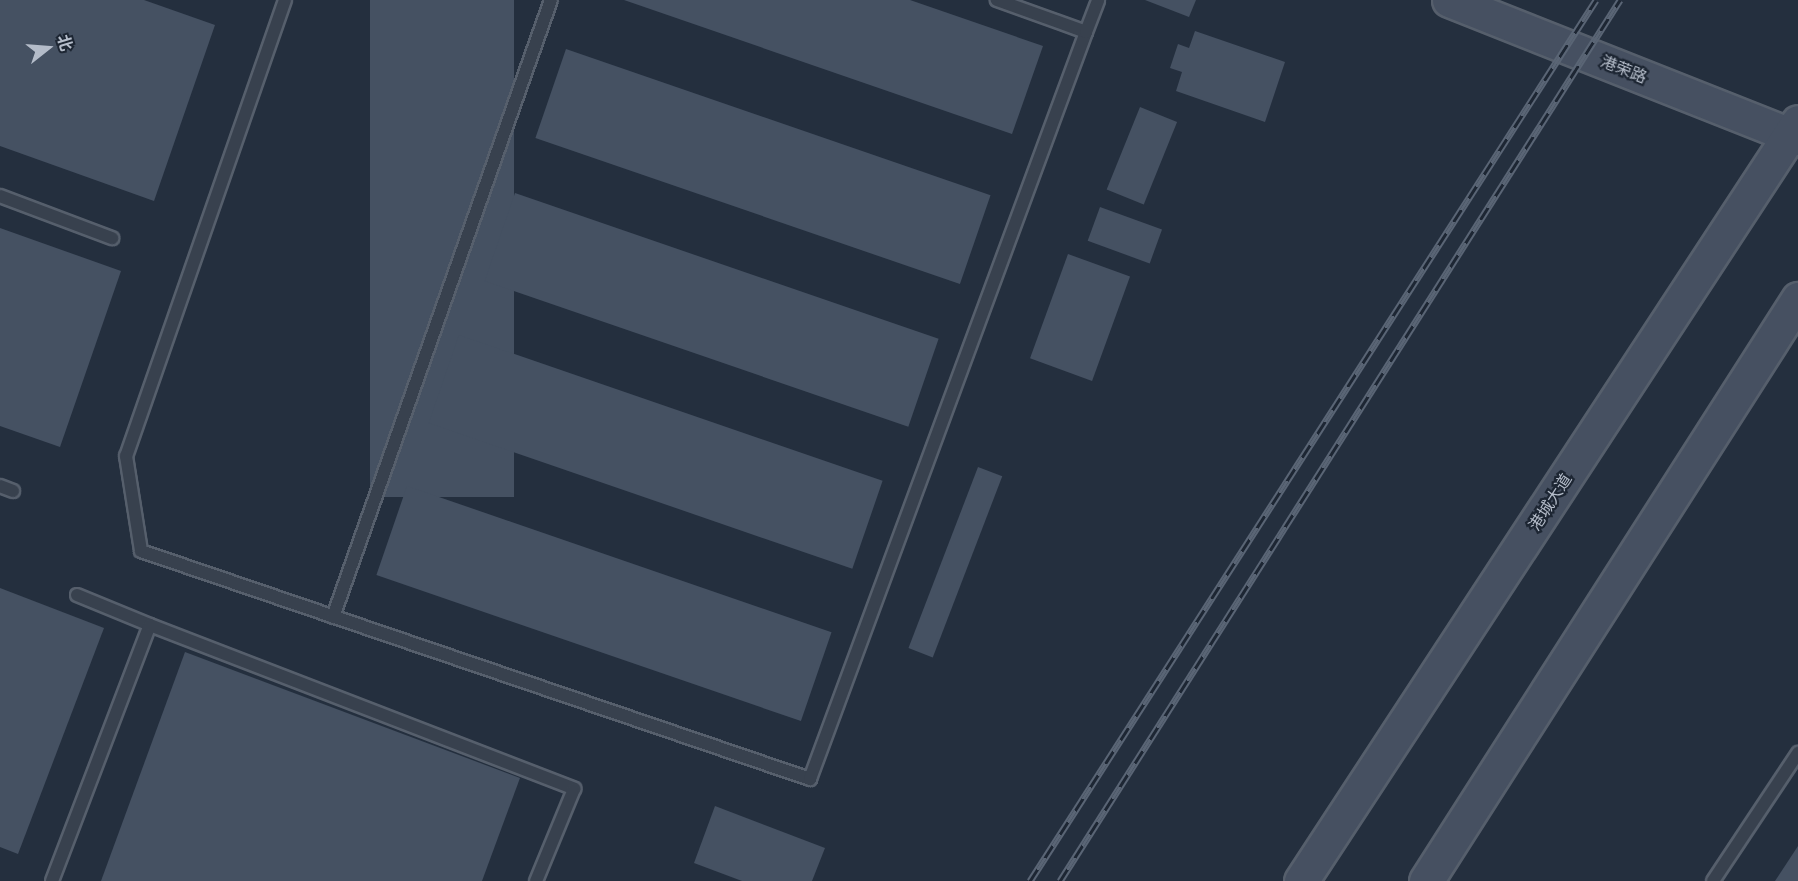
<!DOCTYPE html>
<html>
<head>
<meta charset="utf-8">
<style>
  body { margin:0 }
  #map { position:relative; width:1798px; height:881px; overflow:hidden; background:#242f3e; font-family:"Archivo Narrow","Noto Sans SC",sans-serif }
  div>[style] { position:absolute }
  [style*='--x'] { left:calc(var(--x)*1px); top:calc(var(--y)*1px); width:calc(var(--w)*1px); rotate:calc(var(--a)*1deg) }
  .building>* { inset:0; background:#455162; transform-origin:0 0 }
  .roads { filter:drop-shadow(2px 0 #565f6c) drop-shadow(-2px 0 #565f6c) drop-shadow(0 2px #565f6c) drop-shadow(0 -2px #565f6c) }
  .lane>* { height:12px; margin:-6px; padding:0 6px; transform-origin:6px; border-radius:6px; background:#38414e }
  .secondary>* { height:33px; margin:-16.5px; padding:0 16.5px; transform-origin:16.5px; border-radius:16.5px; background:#465061 }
  .rail>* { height:7px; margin-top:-3.5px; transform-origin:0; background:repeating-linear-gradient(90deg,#1d2633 0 14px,#5a6575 0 28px); box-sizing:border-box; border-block:2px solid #5a6575 }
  span { translate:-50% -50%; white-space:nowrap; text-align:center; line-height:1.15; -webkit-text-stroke:4.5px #1d2633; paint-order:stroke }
  .street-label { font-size:16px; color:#b4bcc9 }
  .north { position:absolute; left:18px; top:18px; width:60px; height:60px; -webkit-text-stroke:4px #1d2633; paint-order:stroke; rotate:73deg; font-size:16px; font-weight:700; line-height:24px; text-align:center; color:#b4bcc9 }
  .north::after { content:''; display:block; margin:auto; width:21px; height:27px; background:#b4bcc9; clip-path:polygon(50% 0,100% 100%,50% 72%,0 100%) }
</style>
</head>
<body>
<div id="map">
  <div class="building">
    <div style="clip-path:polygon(0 0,144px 0,215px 25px,154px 201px,0 146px)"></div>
    <div style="left:370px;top:0;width:144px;height:497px"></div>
    <div style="clip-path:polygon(624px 0,910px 0,1043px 46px,1012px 134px)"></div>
    <div style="clip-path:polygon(1145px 0,1196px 0,1189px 17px)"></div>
    <div style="clip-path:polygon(1195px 31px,1285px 62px,1265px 122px,1176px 91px,1182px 72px,1170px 68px,1178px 44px,1189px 48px)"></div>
    <div style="left:566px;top:49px;width:449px;height:94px;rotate:19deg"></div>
    <div style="left:1140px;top:107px;width:40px;height:89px;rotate:22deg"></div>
    <div style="left:515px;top:193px;width:448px;height:93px;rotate:19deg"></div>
    <div style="left:1100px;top:207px;width:66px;height:36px;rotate:20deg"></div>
    <div style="clip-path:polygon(0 228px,121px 271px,60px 447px,0 426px)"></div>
    <div style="left:1068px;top:254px;width:66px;height:111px;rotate:20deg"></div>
    <div style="left:459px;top:335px;width:448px;height:93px;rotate:19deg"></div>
    <div style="left:978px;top:467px;width:26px;height:194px;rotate:21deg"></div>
    <div style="left:407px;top:486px;width:449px;height:94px;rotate:19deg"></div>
    <div style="clip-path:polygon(0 588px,104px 628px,18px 854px,0 847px)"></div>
    <div style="clip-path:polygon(185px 652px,520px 778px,482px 881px,101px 881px)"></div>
    <div style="clip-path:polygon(715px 806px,825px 848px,812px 881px,742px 881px,694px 863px)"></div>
    <div style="clip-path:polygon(1798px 846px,1798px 881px,1775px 881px)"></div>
  </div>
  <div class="roads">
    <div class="lane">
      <div style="--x:285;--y:0;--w:483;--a:109.2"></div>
      <div style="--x:126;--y:456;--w:96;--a:81"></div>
      <div style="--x:141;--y:551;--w:707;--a:18.82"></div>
      <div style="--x:810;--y:779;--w:796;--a:-69.72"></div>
      <div style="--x:1086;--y:32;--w:95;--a:-160.2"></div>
      <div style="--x:1086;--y:32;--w:34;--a:-69"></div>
      <div style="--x:0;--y:196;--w:120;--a:20.6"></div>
      <div style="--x:0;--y:486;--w:14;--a:21"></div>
      <div style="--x:77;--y:595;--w:79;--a:22.3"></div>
      <div style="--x:333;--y:617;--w:654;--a:-70.54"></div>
      <div style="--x:52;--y:881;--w:274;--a:-69.1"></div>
      <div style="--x:150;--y:625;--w:455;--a:21.1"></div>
      <div style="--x:574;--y:789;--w:100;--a:112.4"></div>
      <div style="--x:1713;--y:881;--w:154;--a:-56.4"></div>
    </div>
    <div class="secondary">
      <div style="--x:1449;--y:0;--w:375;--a:21.6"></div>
      <div style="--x:1301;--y:881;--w:907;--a:-56.78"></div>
      <div style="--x:1426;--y:881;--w:691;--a:-57.41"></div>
    </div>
  </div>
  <div class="rail">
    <div style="--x:1030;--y:881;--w:1047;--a:-57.28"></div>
    <div style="--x:1060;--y:881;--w:1044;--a:-57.56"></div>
  </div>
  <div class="street-label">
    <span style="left:1624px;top:69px;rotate:22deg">港荣路</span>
    <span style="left:1550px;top:502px;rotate:-57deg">港城大道</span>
  </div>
  <div class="north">北</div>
</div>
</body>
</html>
